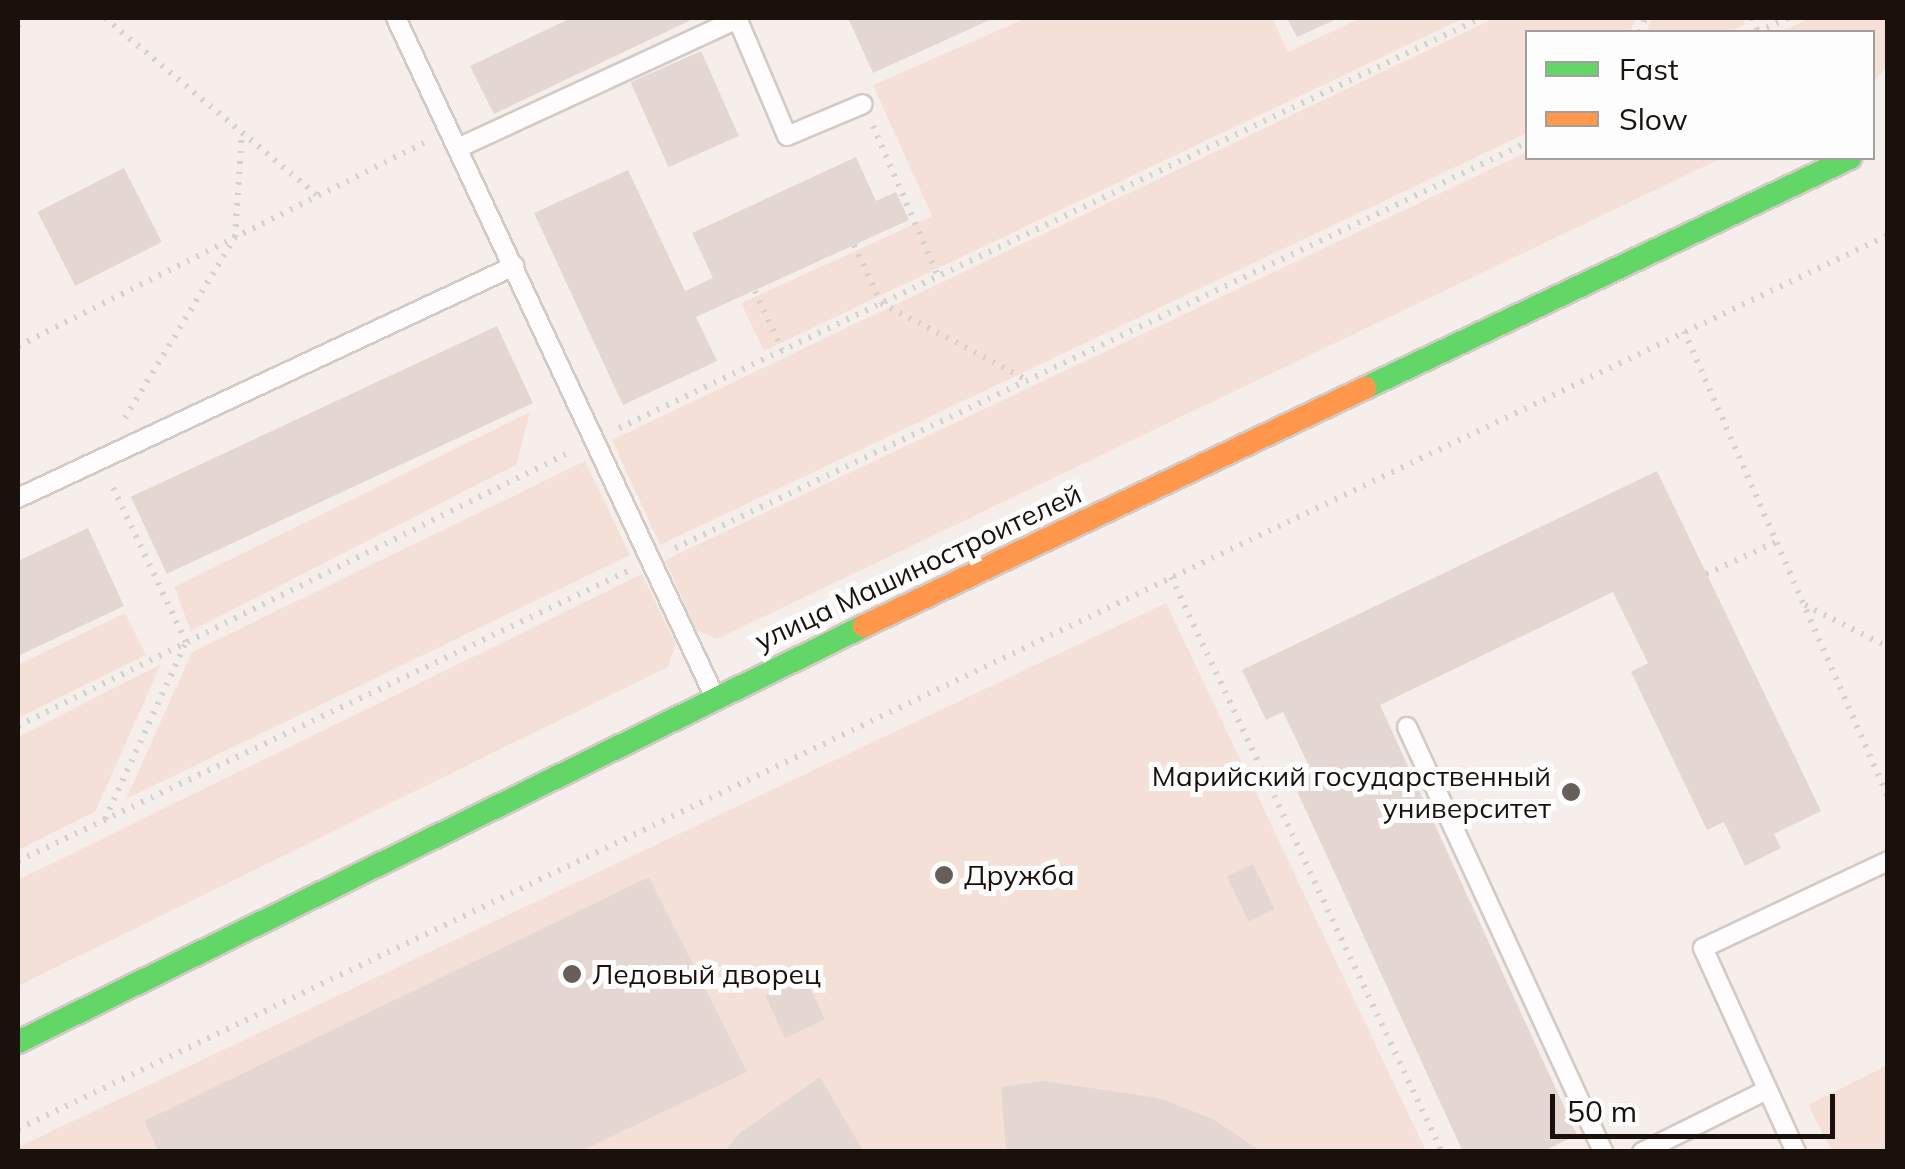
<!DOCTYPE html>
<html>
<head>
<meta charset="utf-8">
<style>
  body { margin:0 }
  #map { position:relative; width:1905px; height:1169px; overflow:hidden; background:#f6eeeb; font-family:Mulish,sans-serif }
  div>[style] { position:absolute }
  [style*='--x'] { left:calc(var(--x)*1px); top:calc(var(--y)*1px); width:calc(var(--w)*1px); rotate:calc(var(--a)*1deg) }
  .green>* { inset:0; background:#f5e0d8 }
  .building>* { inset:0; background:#e4d7d2; transform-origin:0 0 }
  .path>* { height:6px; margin-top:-3px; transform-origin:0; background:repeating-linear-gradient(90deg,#d4d1d0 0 2.5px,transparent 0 10.5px) }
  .roads { filter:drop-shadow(2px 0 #d3c9c5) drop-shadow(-2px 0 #d3c9c5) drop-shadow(0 2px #d3c9c5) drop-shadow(0 -2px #d3c9c5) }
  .lane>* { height:18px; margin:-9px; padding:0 9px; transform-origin:9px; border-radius:9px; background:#fefcfc }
  .fast>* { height:22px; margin:-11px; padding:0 11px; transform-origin:11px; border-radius:11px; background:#63d668 }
  .slow>* { height:22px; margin:-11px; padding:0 11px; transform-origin:11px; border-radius:11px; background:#ff974d }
  .dots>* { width:28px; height:28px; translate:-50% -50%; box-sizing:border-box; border:5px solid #fdfdfd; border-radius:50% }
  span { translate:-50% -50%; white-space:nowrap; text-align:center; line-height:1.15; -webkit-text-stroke:10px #fdfdfd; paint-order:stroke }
  .street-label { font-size:28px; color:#1b110c }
  .poi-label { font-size:28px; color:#1b110c }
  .right { translate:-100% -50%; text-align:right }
  .left { translate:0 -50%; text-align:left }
  .frame { position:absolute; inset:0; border:20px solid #1b110c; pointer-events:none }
  .legend { position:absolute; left:1525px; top:30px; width:350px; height:130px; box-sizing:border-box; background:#fdfdfd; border:2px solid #a39f9d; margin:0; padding:12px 18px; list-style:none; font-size:30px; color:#1b110c }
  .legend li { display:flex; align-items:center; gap:20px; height:50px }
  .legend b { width:50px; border:2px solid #a39f9d }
  .scale { position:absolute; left:1550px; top:1094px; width:285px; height:45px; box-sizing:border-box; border:5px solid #1b110c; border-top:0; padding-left:12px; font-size:30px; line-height:35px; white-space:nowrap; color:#1b110c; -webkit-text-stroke:8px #fdfdfd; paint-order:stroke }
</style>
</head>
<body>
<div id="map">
  <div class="green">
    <div style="clip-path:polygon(1026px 18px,1272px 18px,1288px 52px,1361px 18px,1464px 18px,764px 351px,741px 303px,932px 216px,873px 85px)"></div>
    <div style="clip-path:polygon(1495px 18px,1636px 18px,1630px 32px,1528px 32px,1527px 133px,660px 545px,612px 440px)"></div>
    <div style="clip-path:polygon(1652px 18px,1742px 18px,1745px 24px,1729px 32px,1646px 32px)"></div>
    <div style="clip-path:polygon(1811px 18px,1887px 18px,1887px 67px,1873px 82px,1872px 32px,1780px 32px)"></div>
    <div style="clip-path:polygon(1527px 152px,1528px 158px,1722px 158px,717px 639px,696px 630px,665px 560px)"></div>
    <div style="clip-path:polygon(530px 412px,516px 465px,191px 631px,174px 587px)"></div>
    <div style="clip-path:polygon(585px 461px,630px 555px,126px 799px,192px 652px)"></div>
    <div style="clip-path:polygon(642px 574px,676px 644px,668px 667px,18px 986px,18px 880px)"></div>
    <div style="clip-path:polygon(1166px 603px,1426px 1151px,18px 1152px,18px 1147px)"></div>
    <div style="clip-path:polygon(125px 613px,146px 655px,18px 718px,18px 665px)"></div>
    <div style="clip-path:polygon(161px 664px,95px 812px,18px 850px,18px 737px)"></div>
    <div style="clip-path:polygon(1887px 1065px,1887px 1151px,1832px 1151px,1808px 1105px)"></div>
  </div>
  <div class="building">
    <div style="clip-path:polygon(571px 18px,695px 18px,494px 114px,470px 66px)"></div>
    <div style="clip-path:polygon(848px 18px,994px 18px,873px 73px)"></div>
    <div style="clip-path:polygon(1287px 18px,1339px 18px,1297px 37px)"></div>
    <div style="left:701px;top:51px;width:93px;height:77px;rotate:66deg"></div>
    <div style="clip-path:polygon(856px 157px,876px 201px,896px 192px,909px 220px,696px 317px,717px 361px,623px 405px,534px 213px,628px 170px,685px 291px,713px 278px,692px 233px)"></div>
    <div style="left:124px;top:168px;width:83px;height:97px;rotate:63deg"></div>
    <div style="left:497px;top:326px;width:85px;height:404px;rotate:65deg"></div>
    <div style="clip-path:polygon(1657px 471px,1821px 811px,1774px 834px,1781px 848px,1745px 866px,1724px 822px,1707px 830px,1631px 672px,1648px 663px,1613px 592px,1380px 705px,1577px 1135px,1541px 1152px,1463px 1152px,1291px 778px,1310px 768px,1283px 712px,1266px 720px,1242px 670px)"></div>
    <div style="clip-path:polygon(88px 528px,124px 606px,18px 656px,18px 561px)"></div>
    <div style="left:1253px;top:864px;width:50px;height:29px;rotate:64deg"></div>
    <div style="clip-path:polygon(649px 877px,747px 1072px,579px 1152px,159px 1152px,144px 1121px)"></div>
    <div style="left:805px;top:977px;width:47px;height:44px;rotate:65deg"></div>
    <div style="clip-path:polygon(820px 1077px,864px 1152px,724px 1152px,740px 1133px)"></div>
    <div style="clip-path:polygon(1043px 1081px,1159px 1098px,1213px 1119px,1262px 1152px,1006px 1152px,1001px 1087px)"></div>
  </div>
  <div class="path">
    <div style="--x:105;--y:18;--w:278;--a:39.9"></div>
    <div style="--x:1752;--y:18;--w:15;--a:67"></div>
    <div style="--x:18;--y:26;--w:11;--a:-49"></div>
    <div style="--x:1640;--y:32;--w:15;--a:-70"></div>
    <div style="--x:1757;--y:32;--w:35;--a:-24"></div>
    <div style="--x:873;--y:126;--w:163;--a:66.6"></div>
    <div style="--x:854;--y:245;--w:64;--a:65"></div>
    <div style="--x:881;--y:303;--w:165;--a:27.8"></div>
    <div style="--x:755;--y:291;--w:65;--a:65.4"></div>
    <div style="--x:1684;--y:331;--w:509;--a:66.36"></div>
    <div style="--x:18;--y:346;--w:456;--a:-26.6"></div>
    <div style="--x:125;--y:418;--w:212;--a:-58.7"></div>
    <div style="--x:235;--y:237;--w:105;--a:-86.2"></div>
    <div style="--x:619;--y:428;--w:955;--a:-25.44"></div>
    <div style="--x:675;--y:548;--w:945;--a:-25.45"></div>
    <div style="--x:1706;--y:574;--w:77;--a:-24.6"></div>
    <div style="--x:1171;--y:577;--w:636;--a:64.77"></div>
    <div style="--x:1805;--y:605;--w:93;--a:26.8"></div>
    <div style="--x:18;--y:726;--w:618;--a:-26.4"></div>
    <div style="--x:105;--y:819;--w:195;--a:-65.4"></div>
    <div style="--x:186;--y:642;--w:178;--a:-115.3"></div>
    <div style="--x:18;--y:861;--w:675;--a:-25.43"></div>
    <div style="--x:18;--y:1129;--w:2073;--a:-25.55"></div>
  </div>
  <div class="roads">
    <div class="lane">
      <div style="--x:396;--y:18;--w:743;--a:64.85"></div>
      <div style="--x:737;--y:18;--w:128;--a:67"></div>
      <div style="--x:787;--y:136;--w:82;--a:-22.8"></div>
      <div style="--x:458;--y:148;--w:310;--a:-24.8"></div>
      <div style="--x:18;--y:498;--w:548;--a:-25.07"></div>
      <div style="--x:1407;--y:727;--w:468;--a:65.2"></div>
      <div style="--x:1642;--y:1152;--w:140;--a:-26.4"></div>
      <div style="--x:1796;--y:1152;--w:224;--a:-114.5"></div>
      <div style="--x:1703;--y:948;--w:204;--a:-25.2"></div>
    </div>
    <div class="fast">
      <div style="--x:1365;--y:388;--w:537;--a:-25.37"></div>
      <div style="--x:18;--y:1042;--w:943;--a:-26.18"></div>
    </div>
    <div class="slow">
      <div style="--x:864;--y:626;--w:555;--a:-25.41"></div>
    </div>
  </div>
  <div class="dots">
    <div style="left:1571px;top:792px;background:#685e5a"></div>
    <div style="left:944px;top:875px;background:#685e5a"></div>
    <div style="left:572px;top:974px;background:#685e5a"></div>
  </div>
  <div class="street-label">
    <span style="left:918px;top:567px;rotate:-25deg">улица Машиностроителей</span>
  </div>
  <div class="poi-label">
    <span class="right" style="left:1551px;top:792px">Марийский государственный<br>университет</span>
    <span class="left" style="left:964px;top:875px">Дружба</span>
    <span class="left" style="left:592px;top:974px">Ледовый дворец</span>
  </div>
  <div class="frame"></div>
  <ul class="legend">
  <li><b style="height:12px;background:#63d668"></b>Fast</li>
  <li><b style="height:12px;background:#ff974d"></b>Slow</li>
  </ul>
  <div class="scale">50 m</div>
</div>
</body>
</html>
